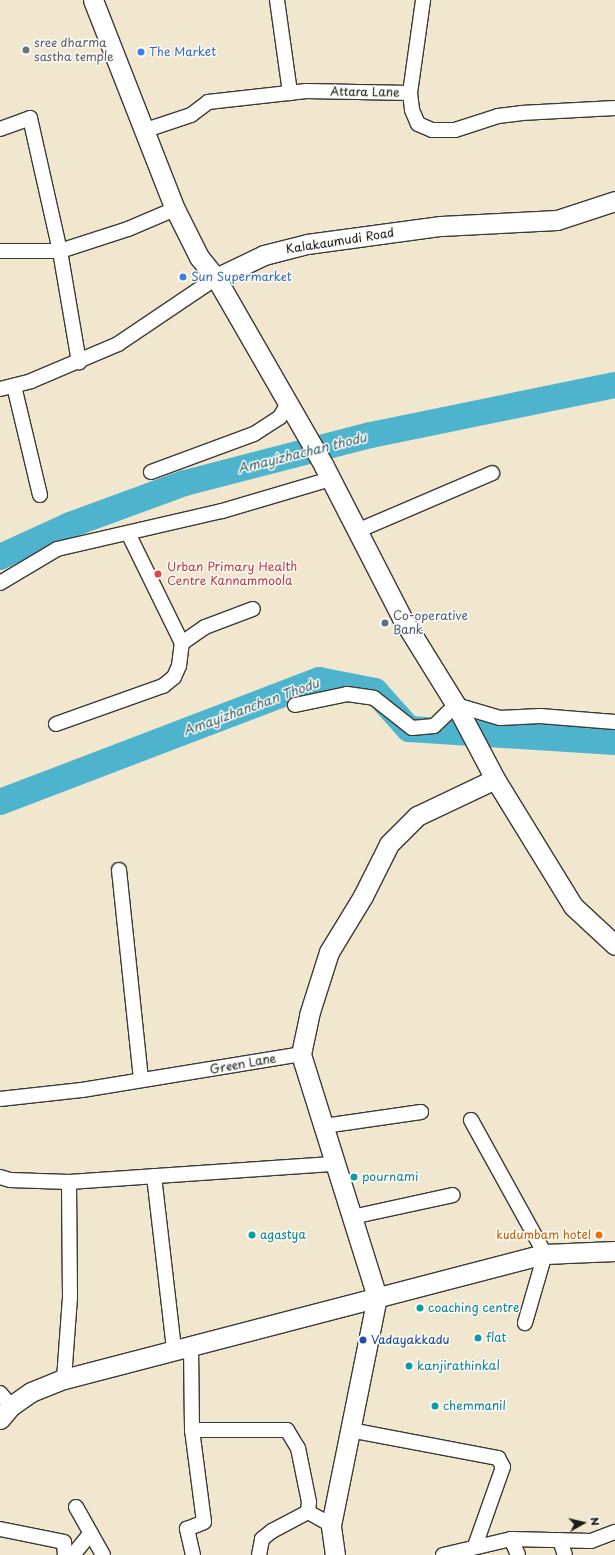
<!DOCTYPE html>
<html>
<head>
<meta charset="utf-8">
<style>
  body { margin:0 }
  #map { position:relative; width:615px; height:1555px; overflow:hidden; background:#f1e7ce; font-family:"Playpen Sans",sans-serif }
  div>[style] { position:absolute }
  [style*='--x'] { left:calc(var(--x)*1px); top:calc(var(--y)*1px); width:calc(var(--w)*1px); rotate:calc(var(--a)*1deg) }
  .river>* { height:26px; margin:-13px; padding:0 13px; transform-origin:13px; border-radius:13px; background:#4eb4cd }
  .roads { filter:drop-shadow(1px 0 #3c3a37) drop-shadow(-1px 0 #3c3a37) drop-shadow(0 1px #3c3a37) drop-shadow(0 -1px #3c3a37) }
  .street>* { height:14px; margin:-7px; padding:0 7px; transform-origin:7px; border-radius:7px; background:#fff }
  .secondary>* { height:19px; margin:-9.5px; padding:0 9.5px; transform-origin:9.5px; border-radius:9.5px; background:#fff }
  .dots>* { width:11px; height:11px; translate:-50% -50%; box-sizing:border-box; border:2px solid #fdfcf7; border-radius:50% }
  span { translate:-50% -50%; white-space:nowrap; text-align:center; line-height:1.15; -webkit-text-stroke:3px #fdfcf7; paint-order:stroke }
  .worship-label { font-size:12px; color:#5b616d }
  .left { translate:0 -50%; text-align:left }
  .shop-label { font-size:12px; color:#366cbe }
  .street-label { font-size:12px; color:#1c1c1c }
  .health-label { font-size:12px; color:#be3a42 }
  .service-label { font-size:12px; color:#4e5e75 }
  .culture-label { font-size:12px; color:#0d838f }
  .food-label { font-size:12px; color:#c56008 }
  .right { translate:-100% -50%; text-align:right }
  .transit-label { font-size:12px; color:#164399 }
  .water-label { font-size:13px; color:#32606c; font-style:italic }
  .north { position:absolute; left:563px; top:1503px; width:40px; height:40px; -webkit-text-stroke:3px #fdfcf7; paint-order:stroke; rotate:82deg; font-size:11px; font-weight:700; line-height:16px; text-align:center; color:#1c1c1c }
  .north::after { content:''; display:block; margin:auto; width:14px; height:18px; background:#1c1c1c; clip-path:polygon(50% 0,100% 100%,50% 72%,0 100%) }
</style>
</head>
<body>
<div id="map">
  <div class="river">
    <div style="--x:0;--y:557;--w:77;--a:-24.6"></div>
    <div style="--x:70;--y:525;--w:122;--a:-20.1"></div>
    <div style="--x:185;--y:483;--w:192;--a:-14.5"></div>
    <div style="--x:371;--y:435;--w:249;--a:-11.6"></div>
    <div style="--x:0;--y:802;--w:342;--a:-20.9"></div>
    <div style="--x:319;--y:680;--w:57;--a:11.1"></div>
    <div style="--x:375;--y:691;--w:51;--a:48.2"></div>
    <div style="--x:409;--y:729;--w:206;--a:3.6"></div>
  </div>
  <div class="roads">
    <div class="street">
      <div style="--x:277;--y:0;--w:94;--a:82"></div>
      <div style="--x:410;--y:93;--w:94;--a:-82"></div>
      <div style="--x:0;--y:129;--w:32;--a:-20"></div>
      <div style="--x:30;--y:118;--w:136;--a:77.3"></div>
      <div style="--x:60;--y:251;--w:113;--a:80.3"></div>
      <div style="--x:143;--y:131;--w:51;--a:-18.4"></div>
      <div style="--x:191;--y:115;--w:21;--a:-37"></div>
      <div style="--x:208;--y:102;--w:99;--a:-6.4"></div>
      <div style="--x:306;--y:91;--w:104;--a:1.1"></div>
      <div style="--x:410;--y:93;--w:17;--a:83"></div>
      <div style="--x:412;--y:110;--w:15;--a:67"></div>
      <div style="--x:418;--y:124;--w:15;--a:23"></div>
      <div style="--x:432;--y:130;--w:23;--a:0"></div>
      <div style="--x:455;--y:130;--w:45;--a:-18"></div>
      <div style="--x:498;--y:116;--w:23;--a:-7"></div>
      <div style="--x:521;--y:113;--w:94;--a:-3"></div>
      <div style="--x:0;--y:251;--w:60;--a:0"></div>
      <div style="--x:60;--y:251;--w:71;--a:-17.9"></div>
      <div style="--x:128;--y:229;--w:51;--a:-23.1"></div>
      <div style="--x:14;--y:386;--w:112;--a:76.6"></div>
      <div style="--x:0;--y:389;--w:32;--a:-14"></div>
      <div style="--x:31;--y:381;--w:95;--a:-23"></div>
      <div style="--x:118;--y:344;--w:118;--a:-34"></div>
      <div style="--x:151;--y:472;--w:110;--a:-20.3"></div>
      <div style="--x:254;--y:434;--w:31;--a:-33"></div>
      <div style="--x:280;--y:417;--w:16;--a:-60"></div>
      <div style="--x:357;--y:531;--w:147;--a:-23.2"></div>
      <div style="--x:128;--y:533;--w:123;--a:63.9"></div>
      <div style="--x:0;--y:583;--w:66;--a:-30.8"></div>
      <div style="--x:57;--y:549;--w:169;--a:-13"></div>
      <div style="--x:222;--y:511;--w:114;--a:-16.4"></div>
      <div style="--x:295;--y:705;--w:53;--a:-11.9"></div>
      <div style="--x:347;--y:694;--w:27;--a:8"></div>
      <div style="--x:374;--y:698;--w:48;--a:38.3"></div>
      <div style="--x:412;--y:728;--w:22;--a:-5"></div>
      <div style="--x:434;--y:726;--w:30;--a:-44"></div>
      <div style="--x:456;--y:705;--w:46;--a:16.5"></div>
      <div style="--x:500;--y:718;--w:40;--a:-2.9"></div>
      <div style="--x:540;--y:716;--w:75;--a:4.6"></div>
      <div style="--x:56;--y:724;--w:114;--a:-19.6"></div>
      <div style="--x:163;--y:686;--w:14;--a:-39"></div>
      <div style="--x:174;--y:677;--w:12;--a:-66"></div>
      <div style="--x:179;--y:666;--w:23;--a:-83"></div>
      <div style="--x:182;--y:643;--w:28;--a:-35"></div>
      <div style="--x:205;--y:627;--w:51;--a:-20.6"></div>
      <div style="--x:119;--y:870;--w:209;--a:84"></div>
      <div style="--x:0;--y:1099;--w:82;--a:-6.3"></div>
      <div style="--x:82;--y:1090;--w:222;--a:-9.3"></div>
      <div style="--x:471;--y:1120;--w:153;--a:61.1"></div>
      <div style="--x:545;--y:1254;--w:72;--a:106.2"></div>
      <div style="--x:324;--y:1126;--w:98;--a:-8.2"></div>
      <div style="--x:154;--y:1176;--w:175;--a:83.4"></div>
      <div style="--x:0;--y:1177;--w:10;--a:17"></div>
      <div style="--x:10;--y:1180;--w:59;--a:1.9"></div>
      <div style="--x:69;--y:1182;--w:267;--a:-3.9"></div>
      <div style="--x:352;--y:1217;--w:103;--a:-12.3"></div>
      <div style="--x:191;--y:1346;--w:84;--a:89.3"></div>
      <div style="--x:64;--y:1379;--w:82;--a:-85.8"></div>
      <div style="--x:70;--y:1297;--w:115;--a:-90.5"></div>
      <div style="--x:0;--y:1393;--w:17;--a:50"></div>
      <div style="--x:350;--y:1430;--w:151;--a:10.7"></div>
      <div style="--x:498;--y:1458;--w:10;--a:61"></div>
      <div style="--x:503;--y:1467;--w:84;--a:109.5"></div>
      <div style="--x:76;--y:1507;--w:55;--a:60.6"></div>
      <div style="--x:0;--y:1529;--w:65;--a:11.5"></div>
      <div style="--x:64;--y:1542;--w:13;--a:86"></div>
      <div style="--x:511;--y:1539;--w:80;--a:1.4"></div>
      <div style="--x:591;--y:1541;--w:26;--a:-21"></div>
      <div style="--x:560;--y:1540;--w:16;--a:72"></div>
      <div style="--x:73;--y:1555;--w:28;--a:-51"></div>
      <div style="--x:193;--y:1555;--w:27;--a:-103"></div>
      <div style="--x:187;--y:1529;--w:18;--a:-22"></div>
      <div style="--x:204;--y:1522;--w:93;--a:-97.4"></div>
      <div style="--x:192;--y:1430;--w:95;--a:0"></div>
      <div style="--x:287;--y:1430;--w:21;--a:59"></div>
      <div style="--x:298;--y:1448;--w:55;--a:78.5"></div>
      <div style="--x:309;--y:1502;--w:10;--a:96"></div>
      <div style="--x:308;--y:1512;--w:26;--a:29"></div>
      <div style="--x:259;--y:1555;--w:16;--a:-79"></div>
      <div style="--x:262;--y:1539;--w:13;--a:-39"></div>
      <div style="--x:272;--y:1531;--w:41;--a:-27.8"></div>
      <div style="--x:443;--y:1555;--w:70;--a:-13.2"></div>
      <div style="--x:511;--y:1539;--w:17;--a:66"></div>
    </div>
    <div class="secondary">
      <div style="--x:93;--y:0;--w:225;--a:68.6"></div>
      <div style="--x:175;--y:209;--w:54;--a:63.4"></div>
      <div style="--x:199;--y:257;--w:27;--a:51"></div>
      <div style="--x:216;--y:278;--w:217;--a:60.1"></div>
      <div style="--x:324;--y:466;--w:171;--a:62.8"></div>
      <div style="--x:402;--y:618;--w:102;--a:58.2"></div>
      <div style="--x:456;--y:705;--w:84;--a:62.2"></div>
      <div style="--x:495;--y:779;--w:149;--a:58.4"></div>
      <div style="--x:573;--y:906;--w:57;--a:42.9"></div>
      <div style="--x:216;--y:278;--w:53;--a:-25.6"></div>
      <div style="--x:264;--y:255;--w:44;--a:-14.3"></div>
      <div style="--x:307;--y:244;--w:135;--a:-7.7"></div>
      <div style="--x:441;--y:226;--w:116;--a:-3"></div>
      <div style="--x:557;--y:220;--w:61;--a:-18.1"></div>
      <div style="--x:0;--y:1419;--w:17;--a:-50"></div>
      <div style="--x:11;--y:1406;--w:24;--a:-35"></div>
      <div style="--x:31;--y:1392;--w:35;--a:-22"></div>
      <div style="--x:64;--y:1379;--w:497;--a:-14.6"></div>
      <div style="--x:545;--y:1254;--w:70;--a:-2.5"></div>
      <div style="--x:335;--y:1555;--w:30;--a:-98"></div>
      <div style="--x:331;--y:1525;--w:233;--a:-78.6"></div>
      <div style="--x:377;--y:1297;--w:255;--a:-107.4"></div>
      <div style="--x:301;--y:1054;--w:40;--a:-78"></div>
      <div style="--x:309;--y:1015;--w:66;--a:-72.4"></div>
      <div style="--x:329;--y:952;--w:66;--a:-58.7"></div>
      <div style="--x:363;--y:896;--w:58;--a:-63.4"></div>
      <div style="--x:389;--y:844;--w:40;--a:-45"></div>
      <div style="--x:417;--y:816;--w:86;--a:-25.4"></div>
    </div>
  </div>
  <div class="dots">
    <div style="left:26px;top:50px;background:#6b7280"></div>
    <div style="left:141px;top:52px;background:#3f7fe0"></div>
    <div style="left:183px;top:277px;background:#3f7fe0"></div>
    <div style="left:158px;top:574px;background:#e0444e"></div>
    <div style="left:385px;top:623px;background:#5c6f8a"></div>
    <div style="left:354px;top:1177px;background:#0f9aa8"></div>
    <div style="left:252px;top:1235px;background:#0f9aa8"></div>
    <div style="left:599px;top:1235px;background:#e8710a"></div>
    <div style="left:420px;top:1308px;background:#0f9aa8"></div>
    <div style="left:478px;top:1338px;background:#0f9aa8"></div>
    <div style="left:363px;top:1340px;background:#1a4fb4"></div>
    <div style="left:409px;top:1366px;background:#0f9aa8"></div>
    <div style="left:435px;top:1406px;background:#0f9aa8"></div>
  </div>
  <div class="worship-label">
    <span class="left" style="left:34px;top:50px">sree dharma<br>sastha temple</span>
  </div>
  <div class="shop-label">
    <span class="left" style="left:149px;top:52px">The Market</span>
    <span class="left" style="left:191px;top:277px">Sun Supermarket</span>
  </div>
  <div class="street-label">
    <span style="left:365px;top:92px;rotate:1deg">Attara Lane</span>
    <span style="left:340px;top:241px;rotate:-9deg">Kalakaumudi Road</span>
    <span style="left:243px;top:1064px;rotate:-10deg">Green Lane</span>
  </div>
  <div class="health-label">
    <span class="left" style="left:167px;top:574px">Urban Primary Health<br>Centre Kannammoola</span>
  </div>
  <div class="service-label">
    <span class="left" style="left:393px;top:623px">Co-operative<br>Bank</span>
  </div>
  <div class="culture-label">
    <span class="left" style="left:362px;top:1177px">pournami</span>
    <span class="left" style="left:260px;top:1235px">agastya</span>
    <span class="left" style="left:428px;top:1308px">coaching centre</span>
    <span class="left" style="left:486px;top:1338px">flat</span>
    <span class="left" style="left:417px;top:1366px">kanjirathinkal</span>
    <span class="left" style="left:443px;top:1406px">chemmanil</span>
  </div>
  <div class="food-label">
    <span class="right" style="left:591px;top:1235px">kudumbam hotel</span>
  </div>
  <div class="transit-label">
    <span class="left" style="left:371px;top:1340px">Vadayakkadu</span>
  </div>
  <div class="water-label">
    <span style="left:302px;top:453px;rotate:-14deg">Amayizhachan thodu</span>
    <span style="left:251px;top:707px;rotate:-20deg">Amayizhanchan Thodu</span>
  </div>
  <div class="north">N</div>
</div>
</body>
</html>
